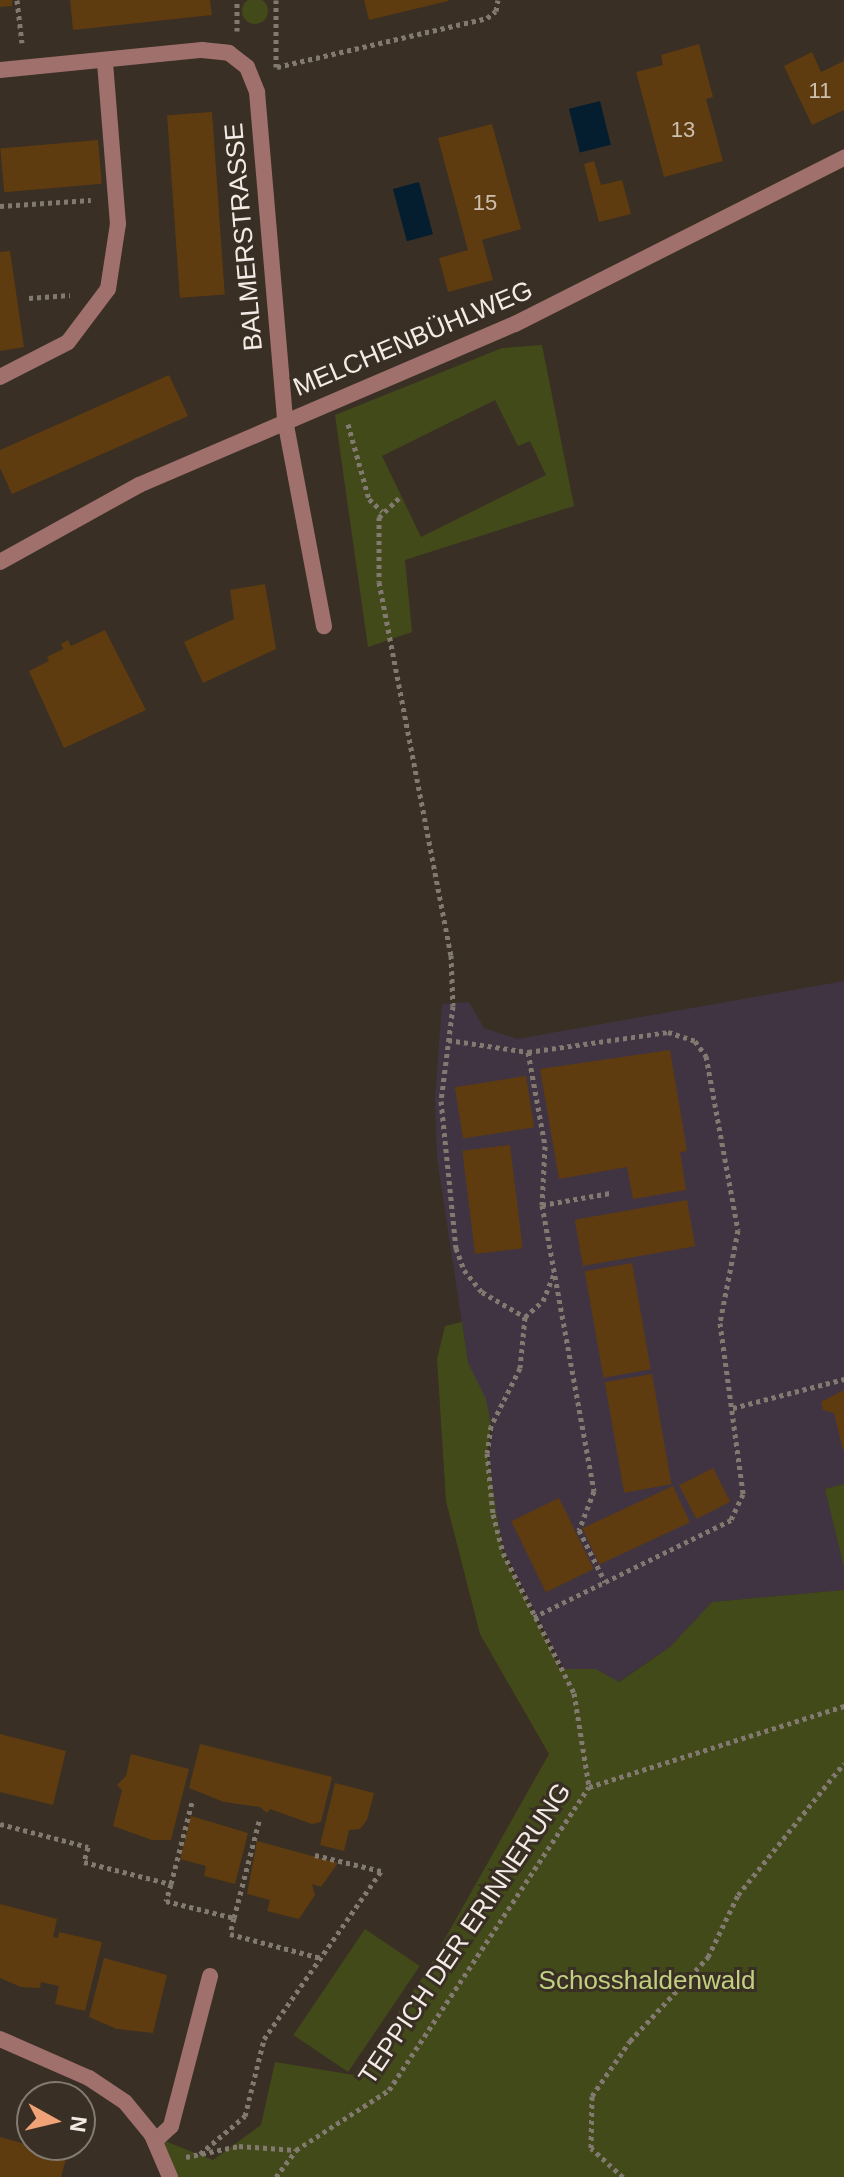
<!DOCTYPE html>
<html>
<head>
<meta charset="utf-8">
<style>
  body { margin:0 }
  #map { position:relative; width:844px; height:2177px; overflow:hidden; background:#392f24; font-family:Helvetica,sans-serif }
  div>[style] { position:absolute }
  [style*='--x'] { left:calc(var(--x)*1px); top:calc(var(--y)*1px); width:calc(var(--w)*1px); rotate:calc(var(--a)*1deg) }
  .education>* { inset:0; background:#403442 }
  .green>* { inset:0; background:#434a19; transform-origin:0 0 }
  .round { border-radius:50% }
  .water>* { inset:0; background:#051e2f; transform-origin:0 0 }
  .building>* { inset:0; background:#5e3c0f; transform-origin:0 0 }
  .path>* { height:5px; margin-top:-2.5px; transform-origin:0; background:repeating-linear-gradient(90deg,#827970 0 4px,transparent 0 8px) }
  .lane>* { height:16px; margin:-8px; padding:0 8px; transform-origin:8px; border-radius:8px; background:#a0706c }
  .street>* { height:16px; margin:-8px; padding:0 8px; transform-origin:8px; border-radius:8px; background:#a0706c }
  span { translate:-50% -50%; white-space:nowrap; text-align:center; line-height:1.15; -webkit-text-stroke:6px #392f24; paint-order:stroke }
  .number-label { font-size:22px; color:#cec0b0 }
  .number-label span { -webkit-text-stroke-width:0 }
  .street-label { font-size:26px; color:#f3ece6 }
  .park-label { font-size:26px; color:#c1d080 }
  .north { position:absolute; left:16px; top:2081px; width:80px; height:80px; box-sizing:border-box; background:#392f24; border:2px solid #837b72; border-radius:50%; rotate:98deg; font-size:22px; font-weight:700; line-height:32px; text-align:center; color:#f3ece6 }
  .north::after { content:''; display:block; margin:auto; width:28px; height:36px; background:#efa377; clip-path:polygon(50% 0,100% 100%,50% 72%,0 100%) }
</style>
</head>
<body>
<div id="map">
  <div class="education">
    <div style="clip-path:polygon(844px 981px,844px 1484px,825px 1489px,844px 1566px,844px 1590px,712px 1602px,670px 1647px,618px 1682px,596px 1669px,564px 1669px,505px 1552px,495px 1513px,489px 1454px,493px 1427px,468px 1363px,437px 1158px,435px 1099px,442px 1004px,469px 1002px,484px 1028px,517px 1039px)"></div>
  </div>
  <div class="green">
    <div class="round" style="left:242px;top:-2px;width:26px;height:26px"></div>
    <div style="clip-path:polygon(evenodd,542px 345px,574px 506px,405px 560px,412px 632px,368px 647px,335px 415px,502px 348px,542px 345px,495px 400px,518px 446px,530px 441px,546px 475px,421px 537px,382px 456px,495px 400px)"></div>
    <div style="clip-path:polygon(462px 1322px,468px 1363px,486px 1399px,491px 1425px,487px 1453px,503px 1554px,560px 1669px,596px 1669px,619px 1682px,670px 1647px,712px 1602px,844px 1590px,844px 2177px,175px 2177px,157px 2138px,213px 2160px,261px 2125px,275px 2062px,354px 2075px,425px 1974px,549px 1754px,480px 1634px,446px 1501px,437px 1359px,445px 1326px)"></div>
    <div style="clip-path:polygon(844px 1484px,844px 1567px,825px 1489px)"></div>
    <div style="left:365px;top:1929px;width:66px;height:128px;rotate:34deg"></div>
  </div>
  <div class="water">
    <div style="left:600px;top:101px;width:45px;height:32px;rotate:76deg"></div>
    <div style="left:419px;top:182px;width:54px;height:27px;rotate:75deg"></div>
  </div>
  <div class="building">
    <div style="clip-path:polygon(0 0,12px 0,12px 6px,0 7px)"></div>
    <div style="clip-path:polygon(70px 0,210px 0,212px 15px,73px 30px)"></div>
    <div style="clip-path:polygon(364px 0,448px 0,448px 1px,369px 20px)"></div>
    <div style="clip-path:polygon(699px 44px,713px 97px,706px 99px,723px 161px,664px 177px,636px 72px,663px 65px,661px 55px)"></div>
    <div style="clip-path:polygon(812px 52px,821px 72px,844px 61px,844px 110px,812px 125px,784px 66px)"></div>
    <div style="left:212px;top:112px;width:183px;height:45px;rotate:86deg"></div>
    <div style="clip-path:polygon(492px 124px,521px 229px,482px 240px,493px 280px,448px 292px,439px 258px,468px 250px,438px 138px)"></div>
    <div style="left:98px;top:140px;width:44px;height:98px;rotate:85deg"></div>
    <div style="clip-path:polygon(594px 161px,601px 185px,622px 180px,631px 214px,599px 222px,584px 164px)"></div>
    <div style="clip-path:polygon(10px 251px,24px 347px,0 351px,0 252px)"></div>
    <div style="clip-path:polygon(169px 375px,188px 416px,12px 494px,0 468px,0 450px)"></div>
    <div style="clip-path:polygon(265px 584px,276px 649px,203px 683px,184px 642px,234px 619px,230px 590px)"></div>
    <div style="clip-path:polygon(105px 630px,146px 710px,64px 748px,29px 671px,49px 661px,47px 657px,63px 649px,61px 644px,68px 640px,71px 646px)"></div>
    <div style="clip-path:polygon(670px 1050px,687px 1151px,680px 1152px,686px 1190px,633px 1199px,627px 1167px,559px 1179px,540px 1069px)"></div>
    <div style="left:526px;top:1076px;width:52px;height:72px;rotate:81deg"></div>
    <div style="left:510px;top:1145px;width:104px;height:48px;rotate:83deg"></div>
    <div style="left:687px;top:1200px;width:47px;height:114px;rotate:80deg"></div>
    <div style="left:632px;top:1263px;width:108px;height:48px;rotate:80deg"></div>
    <div style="left:652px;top:1374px;width:112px;height:48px;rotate:80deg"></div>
    <div style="clip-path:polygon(844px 1390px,844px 1450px,843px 1450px,834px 1413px,823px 1410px,821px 1402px)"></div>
    <div style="left:713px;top:1468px;width:38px;height:38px;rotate:63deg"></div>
    <div style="left:673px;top:1486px;width:40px;height:100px;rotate:65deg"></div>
    <div style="left:559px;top:1498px;width:79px;height:53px;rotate:64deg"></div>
    <div style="clip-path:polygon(0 1734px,66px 1751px,53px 1805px,0 1792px)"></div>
    <div style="clip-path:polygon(200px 1744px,332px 1777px,321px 1822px,312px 1824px,270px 1809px,267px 1813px,260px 1807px,224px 1802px,189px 1788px)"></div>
    <div style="clip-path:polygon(131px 1754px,189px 1769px,171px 1840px,152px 1840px,113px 1826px,122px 1790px,117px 1785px,126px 1776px)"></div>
    <div style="clip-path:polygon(335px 1783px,374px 1793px,367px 1820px,360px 1829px,349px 1830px,344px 1851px,320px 1845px)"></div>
    <div style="clip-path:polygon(191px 1816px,248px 1833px,235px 1884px,204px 1876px,206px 1866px,180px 1859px)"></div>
    <div style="clip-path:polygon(257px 1841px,338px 1863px,321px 1887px,312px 1884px,315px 1895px,299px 1919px,267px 1911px,270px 1900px,247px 1894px)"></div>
    <div style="clip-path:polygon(0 1904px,57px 1919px,53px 1937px,58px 1938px,59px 1932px,102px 1942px,85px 2011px,55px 2004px,59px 1986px,41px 1982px,40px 1988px,21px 1987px,0 1978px)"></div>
    <div style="clip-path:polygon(104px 1958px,167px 1975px,153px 2033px,117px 2029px,89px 2017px)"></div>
    <div style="clip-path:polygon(0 2137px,67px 2156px,61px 2177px,0 2177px)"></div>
  </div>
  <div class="path">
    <div style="--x:17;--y:0;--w:43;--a:83.4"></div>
    <div style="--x:276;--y:0;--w:67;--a:90"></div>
    <div style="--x:237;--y:31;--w:31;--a:-90"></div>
    <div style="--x:277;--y:67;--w:216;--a:-13.1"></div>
    <div style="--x:487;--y:18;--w:11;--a:-38"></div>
    <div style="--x:496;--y:11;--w:11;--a:-80"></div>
    <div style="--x:0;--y:206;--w:91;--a:-3.8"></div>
    <div style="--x:29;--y:298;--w:41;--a:-4.2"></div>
    <div style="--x:348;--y:424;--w:78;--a:74.4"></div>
    <div style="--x:369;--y:499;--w:18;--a:43"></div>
    <div style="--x:399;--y:498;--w:28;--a:136"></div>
    <div style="--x:379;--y:517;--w:65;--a:90"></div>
    <div style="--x:379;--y:582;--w:380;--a:79.1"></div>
    <div style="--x:451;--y:955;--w:51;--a:87.8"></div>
    <div style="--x:453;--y:1006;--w:96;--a:97.2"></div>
    <div style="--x:441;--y:1101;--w:148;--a:84.2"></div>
    <div style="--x:456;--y:1248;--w:23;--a:70"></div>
    <div style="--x:464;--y:1270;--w:28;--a:51"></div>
    <div style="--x:482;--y:1292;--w:50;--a:30.2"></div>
    <div style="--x:525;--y:1317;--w:51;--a:95.6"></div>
    <div style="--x:520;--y:1368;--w:65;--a:116.6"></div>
    <div style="--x:491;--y:1426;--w:27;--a:98"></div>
    <div style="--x:487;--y:1453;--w:61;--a:84.4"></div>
    <div style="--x:493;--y:1514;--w:40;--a:75.6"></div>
    <div style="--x:503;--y:1553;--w:157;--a:63.1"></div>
    <div style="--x:574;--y:1693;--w:95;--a:80.9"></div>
    <div style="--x:448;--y:1040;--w:81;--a:8.5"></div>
    <div style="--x:528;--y:1052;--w:96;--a:79.7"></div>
    <div style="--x:545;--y:1146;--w:59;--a:92.9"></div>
    <div style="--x:542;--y:1205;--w:291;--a:79.7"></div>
    <div style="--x:594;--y:1491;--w:42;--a:111"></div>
    <div style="--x:579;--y:1530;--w:58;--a:63.4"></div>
    <div style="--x:528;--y:1052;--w:141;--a:-8.1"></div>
    <div style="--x:668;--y:1032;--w:28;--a:18"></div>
    <div style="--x:695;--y:1041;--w:19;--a:54"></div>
    <div style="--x:706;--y:1056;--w:177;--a:79.6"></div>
    <div style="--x:738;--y:1230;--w:95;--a:101"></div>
    <div style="--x:720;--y:1323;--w:173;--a:82.3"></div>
    <div style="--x:743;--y:1494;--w:29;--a:115"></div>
    <div style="--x:731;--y:1520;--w:220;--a:153.8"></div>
    <div style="--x:542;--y:1205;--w:69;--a:-10"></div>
    <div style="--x:525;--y:1317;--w:24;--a:-42"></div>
    <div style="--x:543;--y:1301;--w:29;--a:-68"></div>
    <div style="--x:733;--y:1408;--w:115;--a:-14.6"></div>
    <div style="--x:0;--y:1824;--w:91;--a:14.6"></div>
    <div style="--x:88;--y:1847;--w:16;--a:105"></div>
    <div style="--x:84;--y:1862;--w:90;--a:14.2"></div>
    <div style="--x:171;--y:1884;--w:18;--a:106"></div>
    <div style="--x:166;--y:1901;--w:70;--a:14"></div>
    <div style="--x:234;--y:1918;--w:16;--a:104"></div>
    <div style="--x:230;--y:1934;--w:94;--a:14.8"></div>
    <div style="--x:171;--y:1884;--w:85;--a:-75.6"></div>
    <div style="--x:234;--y:1918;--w:100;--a:-75.5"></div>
    <div style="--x:200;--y:2154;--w:59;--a:-40.2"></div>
    <div style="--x:245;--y:2116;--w:79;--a:-76.1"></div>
    <div style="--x:264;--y:2039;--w:205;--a:-55.1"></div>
    <div style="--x:381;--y:1871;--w:68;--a:-166.4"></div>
    <div style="--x:186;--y:2157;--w:54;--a:-11.7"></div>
    <div style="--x:239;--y:2146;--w:56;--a:4.1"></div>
    <div style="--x:276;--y:2177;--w:34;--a:-53"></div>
    <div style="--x:296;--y:2150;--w:111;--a:-32.8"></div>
    <div style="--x:389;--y:2090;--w:363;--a:-56.6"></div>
    <div style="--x:589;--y:1787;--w:268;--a:-17.6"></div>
    <div style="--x:623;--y:2177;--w:43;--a:-137.8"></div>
    <div style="--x:591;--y:2148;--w:52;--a:-88.9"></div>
    <div style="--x:592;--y:2096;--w:67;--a:-55.4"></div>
    <div style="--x:630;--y:2041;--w:115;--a:-47.1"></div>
    <div style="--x:708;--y:1957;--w:69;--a:-64.2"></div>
    <div style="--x:738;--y:1895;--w:169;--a:-51.2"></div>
  </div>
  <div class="lane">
    <div style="--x:0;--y:377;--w:76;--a:-27.2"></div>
    <div style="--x:68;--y:342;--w:66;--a:-53"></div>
    <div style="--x:108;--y:289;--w:66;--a:-81.3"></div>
    <div style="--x:118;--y:224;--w:164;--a:-94.6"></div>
    <div style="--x:285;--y:420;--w:210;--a:79.3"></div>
    <div style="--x:155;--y:2141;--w:22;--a:-43"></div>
    <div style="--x:171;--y:2126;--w:155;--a:-75.4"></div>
  </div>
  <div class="street">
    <div style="--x:0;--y:70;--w:203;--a:-5.7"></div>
    <div style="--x:202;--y:50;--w:27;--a:6"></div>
    <div style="--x:229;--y:53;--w:23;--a:38"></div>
    <div style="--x:247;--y:67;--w:27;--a:68"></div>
    <div style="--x:257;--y:92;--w:329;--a:85.1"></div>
    <div style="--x:0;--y:562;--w:159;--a:-29"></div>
    <div style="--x:139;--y:485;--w:409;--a:-23.2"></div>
    <div style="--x:515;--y:324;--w:369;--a:-26.8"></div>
    <div style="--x:0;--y:2039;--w:97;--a:23.7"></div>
    <div style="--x:89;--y:2078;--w:43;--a:33.7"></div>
    <div style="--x:125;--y:2102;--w:43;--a:50.7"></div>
    <div style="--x:152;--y:2135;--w:46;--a:66.8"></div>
  </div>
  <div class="number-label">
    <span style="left:820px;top:91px">11</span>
    <span style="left:683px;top:130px">13</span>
    <span style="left:485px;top:203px">15</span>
  </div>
  <div class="street-label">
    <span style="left:244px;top:237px;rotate:-95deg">BALMERSTRASSE</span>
    <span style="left:413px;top:339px;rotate:-23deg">MELCHENBÜHLWEG</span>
    <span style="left:465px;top:1934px;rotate:-56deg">TEPPICH DER ERINNERUNG</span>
  </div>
  <div class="park-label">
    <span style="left:647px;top:1981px">Schosshaldenwald</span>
  </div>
  <div class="north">N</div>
</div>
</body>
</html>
